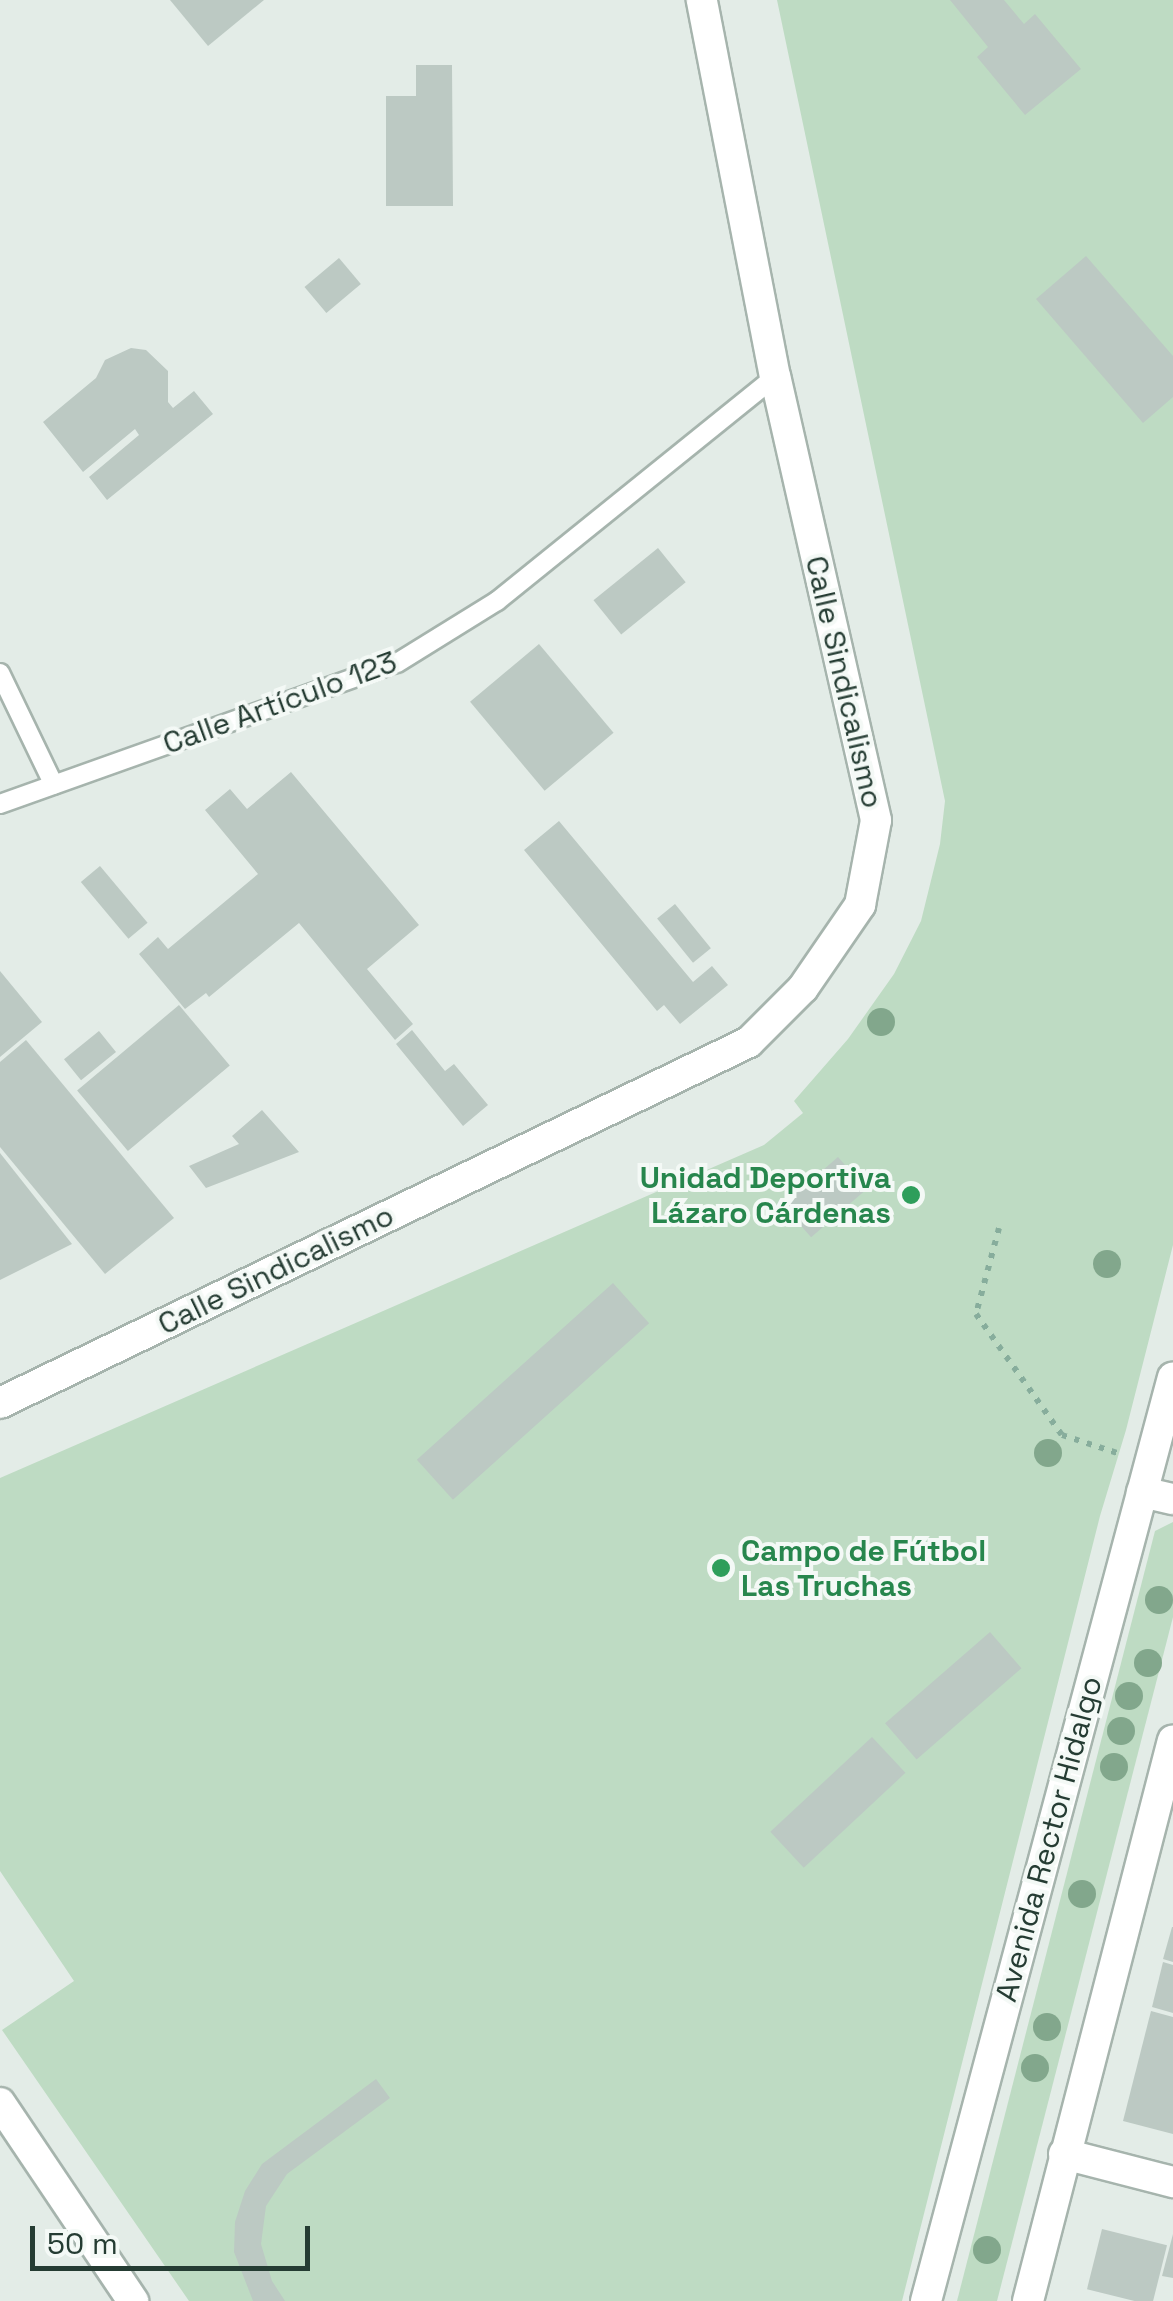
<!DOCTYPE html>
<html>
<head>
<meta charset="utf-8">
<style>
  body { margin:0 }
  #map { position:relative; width:1173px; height:2301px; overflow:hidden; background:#e3ece7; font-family:"Space Grotesk",sans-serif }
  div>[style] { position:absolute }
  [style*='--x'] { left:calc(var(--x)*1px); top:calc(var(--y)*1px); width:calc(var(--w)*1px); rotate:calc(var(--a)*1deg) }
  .green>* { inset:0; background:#bedbc3 }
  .building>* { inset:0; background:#bcc9c3; transform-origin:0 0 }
  .path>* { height:6px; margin-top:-3px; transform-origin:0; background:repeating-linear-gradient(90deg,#87ad9c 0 5px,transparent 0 13px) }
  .roads { filter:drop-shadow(2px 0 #a6b4ad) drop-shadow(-2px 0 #a6b4ad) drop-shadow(0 2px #a6b4ad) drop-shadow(0 -2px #a6b4ad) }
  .service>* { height:18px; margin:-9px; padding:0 9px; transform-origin:9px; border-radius:9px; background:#fff }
  .minor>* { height:30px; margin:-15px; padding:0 15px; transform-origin:15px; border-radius:15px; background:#fff }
  .tertiary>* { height:30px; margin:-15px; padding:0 15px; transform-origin:15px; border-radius:15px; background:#fff }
  .trees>* { width:28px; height:28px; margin:-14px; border-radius:50%; background:#82a78c }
  .dots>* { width:28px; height:28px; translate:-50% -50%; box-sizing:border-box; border:5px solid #f4f9f6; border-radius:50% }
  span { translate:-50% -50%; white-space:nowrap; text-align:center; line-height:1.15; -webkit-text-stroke:8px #f4f9f6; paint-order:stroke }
  .street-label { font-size:30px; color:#253c33 }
  .leisure-label { font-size:30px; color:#27864d; font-weight:700 }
  .right { translate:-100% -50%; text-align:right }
  .left { translate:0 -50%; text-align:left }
  .scale { position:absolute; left:30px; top:2226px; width:280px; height:45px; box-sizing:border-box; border:5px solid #253c33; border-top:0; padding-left:12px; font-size:30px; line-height:35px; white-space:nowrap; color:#253c33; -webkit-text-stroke:8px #f4f9f6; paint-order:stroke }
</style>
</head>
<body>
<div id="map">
  <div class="green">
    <div style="clip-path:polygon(777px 0,1173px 0,1173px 1245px,1126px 1430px,1100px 1516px,902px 2301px,189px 2301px,2px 2030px,74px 1981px,0 1871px,0 1478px,764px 1145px,803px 1113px,794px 1101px,848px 1039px,894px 974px,921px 921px,940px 844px,945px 801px)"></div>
    <div style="clip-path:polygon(1173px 1522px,1173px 1617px,997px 2301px,957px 2301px,1155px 1531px)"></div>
  </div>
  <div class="building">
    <div style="clip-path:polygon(170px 0,264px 0,208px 46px)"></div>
    <div style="clip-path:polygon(950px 0,1004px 0,1024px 24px,1035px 14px,1081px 69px,1025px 115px,977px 57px,988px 47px)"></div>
    <div style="clip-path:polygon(416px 65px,452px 65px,453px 206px,386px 206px,386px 96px,416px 96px)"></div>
    <div style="clip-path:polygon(1086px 256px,1173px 356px,1173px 397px,1143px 423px,1036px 299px)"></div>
    <div style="left:339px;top:258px;width:34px;height:45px;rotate:50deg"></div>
    <div style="clip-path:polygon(131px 348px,146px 350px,168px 371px,168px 402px,173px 408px,194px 391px,213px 414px,107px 500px,89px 477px,139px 435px,135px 429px,83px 472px,43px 422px,96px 378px,105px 360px)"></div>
    <div style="left:658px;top:548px;width:44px;height:83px;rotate:51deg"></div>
    <div style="left:539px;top:644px;width:116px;height:90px;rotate:50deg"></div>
    <div style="clip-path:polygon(291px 772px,419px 925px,367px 969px,413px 1024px,395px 1040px,299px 923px,209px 997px,206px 993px,185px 1009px,139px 954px,158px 937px,168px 949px,258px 874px,205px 810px,230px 789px,247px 809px)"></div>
    <div style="clip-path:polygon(559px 821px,693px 982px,712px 966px,728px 985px,680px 1024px,664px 1005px,657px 1011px,524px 850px)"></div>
    <div style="left:100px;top:866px;width:74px;height:25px;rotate:50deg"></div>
    <div style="left:675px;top:904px;width:57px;height:23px;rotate:51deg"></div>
    <div style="clip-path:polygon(0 971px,42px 1022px,0 1057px)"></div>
    <div style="left:179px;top:1005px;width:79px;height:133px;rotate:50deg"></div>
    <div style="clip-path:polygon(412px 1030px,445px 1071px,454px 1064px,488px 1105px,463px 1126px,396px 1044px)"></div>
    <div style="left:99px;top:1031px;width:27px;height:45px;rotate:51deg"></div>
    <div style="clip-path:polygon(26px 1040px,174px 1218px,105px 1274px,0 1147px,0 1062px)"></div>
    <div style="clip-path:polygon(262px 1110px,299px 1152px,206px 1188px,189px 1166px,239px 1144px,232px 1136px)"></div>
    <div style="clip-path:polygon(0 1153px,72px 1244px,0 1280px)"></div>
    <div style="left:838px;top:1157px;width:43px;height:73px;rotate:49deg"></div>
    <div style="left:613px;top:1283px;width:54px;height:264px;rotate:48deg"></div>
    <div style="left:990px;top:1632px;width:48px;height:139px;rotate:49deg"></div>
    <div style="left:872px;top:1737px;width:49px;height:139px;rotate:47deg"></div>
    <div style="clip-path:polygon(1172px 1927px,1173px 1927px,1173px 1962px,1163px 1959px)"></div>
    <div style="clip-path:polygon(1163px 1962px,1173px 1965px,1173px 2013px,1152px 2007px)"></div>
    <div style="clip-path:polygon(1151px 2011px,1173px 2017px,1173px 2134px,1123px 2121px)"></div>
    <div style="clip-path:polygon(376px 2079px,390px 2098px,287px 2174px,266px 2206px,261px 2244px,272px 2281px,285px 2301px,253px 2301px,234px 2252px,235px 2222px,245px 2191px,262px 2164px)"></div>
    <div style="left:1102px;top:2229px;width:67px;height:62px;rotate:14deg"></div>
    <div style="clip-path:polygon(1173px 2234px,1173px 2278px,1162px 2276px)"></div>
  </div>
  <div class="path">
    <div style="--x:999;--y:1228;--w:89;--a:105"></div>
    <div style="--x:976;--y:1314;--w:148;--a:54.6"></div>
    <div style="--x:1062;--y:1435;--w:61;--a:18.1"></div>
  </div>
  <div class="roads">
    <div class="service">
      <div style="--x:0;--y:673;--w:124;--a:64.3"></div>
      <div style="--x:0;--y:804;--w:421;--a:-19.6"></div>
      <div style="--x:397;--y:663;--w:118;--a:-31.8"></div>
      <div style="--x:497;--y:601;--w:357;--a:-38.9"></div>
    </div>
    <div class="minor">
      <div style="--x:0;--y:1403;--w:831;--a:-25.73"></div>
      <div style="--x:749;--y:1042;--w:76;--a:-45"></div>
      <div style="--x:803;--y:988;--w:101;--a:-55.5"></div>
      <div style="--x:860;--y:905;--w:86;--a:-79.3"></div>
      <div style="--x:876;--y:820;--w:454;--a:-102.8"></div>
      <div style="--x:775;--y:377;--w:384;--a:-101"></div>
      <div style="--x:1142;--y:1492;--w:32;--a:13"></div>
      <div style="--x:0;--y:2103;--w:239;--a:56.1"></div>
    </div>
    <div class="tertiary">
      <div style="--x:1064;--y:2154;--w:113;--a:14.4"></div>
      <div style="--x:926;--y:2301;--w:956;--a:-75.03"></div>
      <div style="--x:1028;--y:2301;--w:579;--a:-75.51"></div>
    </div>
  </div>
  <div class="trees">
    <div style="left:881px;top:1022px"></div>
    <div style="left:1107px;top:1264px"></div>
    <div style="left:1048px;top:1453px"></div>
    <div style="left:1159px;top:1600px"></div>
    <div style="left:1148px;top:1663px"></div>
    <div style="left:1129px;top:1696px"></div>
    <div style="left:1121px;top:1731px"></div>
    <div style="left:1114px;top:1767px"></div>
    <div style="left:1082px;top:1894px"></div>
    <div style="left:1047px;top:2027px"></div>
    <div style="left:1035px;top:2068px"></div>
    <div style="left:987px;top:2250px"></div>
  </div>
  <div class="dots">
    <div style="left:911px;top:1195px;background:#2e9e5b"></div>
    <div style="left:721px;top:1568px;background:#2e9e5b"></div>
  </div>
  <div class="street-label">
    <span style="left:844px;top:682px;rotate:77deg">Calle Sindicalismo</span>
    <span style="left:280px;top:703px;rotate:-20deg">Calle Artículo 123</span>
    <span style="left:276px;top:1270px;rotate:-26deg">Calle Sindicalismo</span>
    <span style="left:1049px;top:1839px;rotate:-75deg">Avenida Rector Hidalgo</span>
  </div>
  <div class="leisure-label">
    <span class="right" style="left:891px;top:1195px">Unidad Deportiva<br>Lázaro Cárdenas</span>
    <span class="left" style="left:741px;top:1568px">Campo de Fútbol<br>Las Truchas</span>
  </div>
  <div class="scale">50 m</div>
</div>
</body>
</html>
